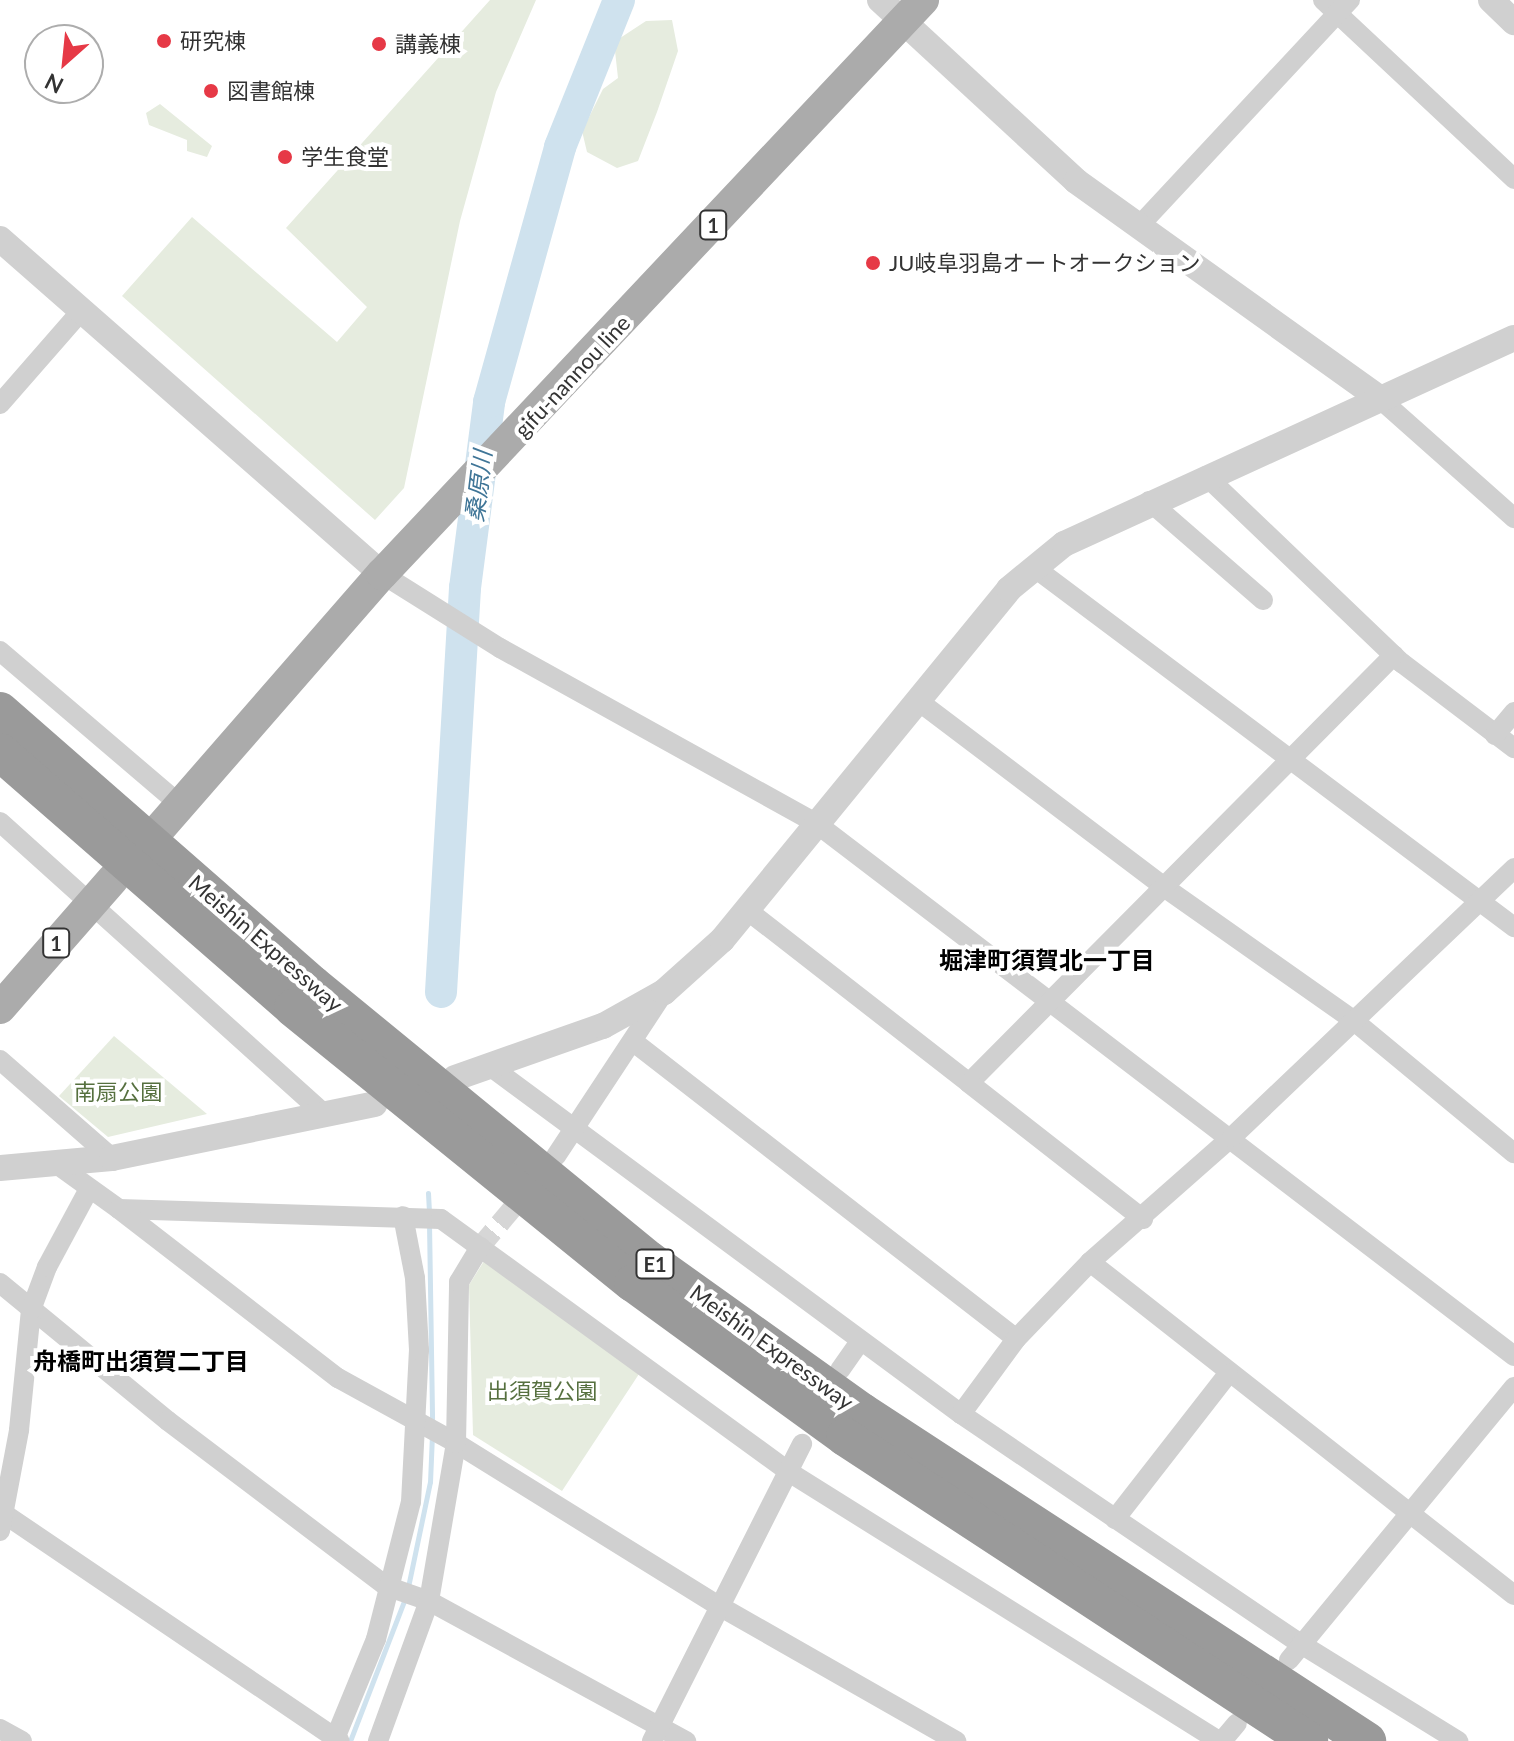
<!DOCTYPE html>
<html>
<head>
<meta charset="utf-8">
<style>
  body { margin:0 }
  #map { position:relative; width:1514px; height:1741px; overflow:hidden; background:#fff; font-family:Lato,"Noto Sans JP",sans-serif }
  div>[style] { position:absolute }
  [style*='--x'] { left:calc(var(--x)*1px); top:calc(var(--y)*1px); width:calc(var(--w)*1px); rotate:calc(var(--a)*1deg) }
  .green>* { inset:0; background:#e6ecdf }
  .stream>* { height:5px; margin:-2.5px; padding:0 2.5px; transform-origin:2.5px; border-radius:2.5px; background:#cfe2ee }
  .river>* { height:32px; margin:-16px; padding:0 16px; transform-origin:16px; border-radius:16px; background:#cfe2ee }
  .minor-tunnel>* { height:20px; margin-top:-10px; transform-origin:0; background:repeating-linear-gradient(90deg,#d6d6d6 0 20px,transparent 0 30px) }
  .minor>* { height:20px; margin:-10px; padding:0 10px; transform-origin:10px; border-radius:10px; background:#d0d0d0 }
  .tertiary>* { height:26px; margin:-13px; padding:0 13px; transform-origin:13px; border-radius:13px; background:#d0d0d0 }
  .primary>* { height:32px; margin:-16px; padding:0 16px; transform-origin:16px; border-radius:16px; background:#ababab }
  .motorway>* { height:38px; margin:-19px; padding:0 19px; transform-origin:19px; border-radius:19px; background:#9a9a9a }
  .dots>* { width:22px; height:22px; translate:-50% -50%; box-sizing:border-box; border:4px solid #fff; border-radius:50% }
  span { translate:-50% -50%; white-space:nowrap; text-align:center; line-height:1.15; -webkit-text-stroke:8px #fff; paint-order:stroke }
  .shield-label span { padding:2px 6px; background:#fff; border:2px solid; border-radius:6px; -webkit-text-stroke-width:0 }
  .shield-label { font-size:20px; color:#333; font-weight:700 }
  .poi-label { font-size:22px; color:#333 }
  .left { translate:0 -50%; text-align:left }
  .street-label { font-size:22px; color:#333 }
  .park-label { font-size:22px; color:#56703f }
  .water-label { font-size:24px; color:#3f7597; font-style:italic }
  .neighbourhood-label { font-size:24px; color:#000; font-weight:700 }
  .north { position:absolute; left:24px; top:24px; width:80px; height:80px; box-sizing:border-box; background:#fff; border:2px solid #adadad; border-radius:50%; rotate:207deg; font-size:22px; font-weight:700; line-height:32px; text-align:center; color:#333 }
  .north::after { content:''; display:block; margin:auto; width:28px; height:36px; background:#e63946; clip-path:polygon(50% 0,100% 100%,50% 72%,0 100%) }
</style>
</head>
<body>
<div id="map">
  <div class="green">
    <div style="clip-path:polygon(490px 0,536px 0,496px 92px,460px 221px,404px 488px,375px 520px,122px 296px,192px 217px,337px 342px,367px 307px,286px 228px)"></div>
    <div style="clip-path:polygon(672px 20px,678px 51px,657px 112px,638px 161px,617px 168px,587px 152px,582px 131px,603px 89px,618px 78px,614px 42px,646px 21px)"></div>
    <div style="clip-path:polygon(160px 104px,212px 146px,207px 157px,187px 151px,187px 140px,149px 125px,146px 113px)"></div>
    <div style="clip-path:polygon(114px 1036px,207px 1114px,108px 1137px,59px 1096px)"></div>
    <div style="clip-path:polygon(484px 1261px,639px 1374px,562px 1491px,473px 1435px,469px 1285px)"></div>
  </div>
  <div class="stream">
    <div style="--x:428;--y:1193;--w:20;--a:87"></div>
    <div style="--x:429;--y:1223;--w:202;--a:89.1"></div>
    <div style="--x:408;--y:1587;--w:107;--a:-78.2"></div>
    <div style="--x:430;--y:1482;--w:47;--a:-87.6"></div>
    <div style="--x:350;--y:1741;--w:155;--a:-68.9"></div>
  </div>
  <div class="river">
    <div style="--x:441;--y:992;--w:405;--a:-86.6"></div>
    <div style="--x:465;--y:588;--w:188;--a:-82.6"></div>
    <div style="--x:489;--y:402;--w:265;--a:-74.4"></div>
    <div style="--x:560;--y:147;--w:158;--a:-68.1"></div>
  </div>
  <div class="minor-tunnel">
    <div style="--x:480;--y:1247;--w:75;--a:-49.9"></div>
  </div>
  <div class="minor">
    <div style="--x:1323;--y:0;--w:262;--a:43.1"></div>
    <div style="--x:1140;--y:225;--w:308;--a:-47"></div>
    <div style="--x:1379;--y:398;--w:181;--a:41.6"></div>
    <div style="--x:0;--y:404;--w:123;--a:-48.9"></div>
    <div style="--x:1206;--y:476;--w:271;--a:43.7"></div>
    <div style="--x:1402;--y:663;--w:141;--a:37.2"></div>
    <div style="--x:1149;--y:501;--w:151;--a:41"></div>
    <div style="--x:1035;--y:568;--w:599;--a:36.85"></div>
    <div style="--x:382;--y:574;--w:139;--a:32.1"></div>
    <div style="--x:500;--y:648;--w:363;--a:29"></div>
    <div style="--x:817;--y:824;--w:877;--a:37.35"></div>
    <div style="--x:0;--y:651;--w:237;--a:40.5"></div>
    <div style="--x:917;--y:700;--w:310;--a:37.1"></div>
    <div style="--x:1164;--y:887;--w:231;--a:35.1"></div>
    <div style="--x:1353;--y:1020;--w:209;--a:39.6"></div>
    <div style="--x:1495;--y:735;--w:30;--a:-50"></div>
    <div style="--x:0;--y:822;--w:436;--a:42"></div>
    <div style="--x:747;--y:910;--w:281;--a:37.9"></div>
    <div style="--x:969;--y:1083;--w:603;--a:-45.2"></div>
    <div style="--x:635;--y:1043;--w:482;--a:37.8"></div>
    <div style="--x:0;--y:1060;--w:149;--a:41.2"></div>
    <div style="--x:491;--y:1067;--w:584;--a:36.44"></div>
    <div style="--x:961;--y:1414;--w:410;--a:34.1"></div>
    <div style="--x:1301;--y:1644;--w:185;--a:31.7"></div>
    <div style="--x:969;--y:1083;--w:221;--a:38"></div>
    <div style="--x:556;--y:1156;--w:196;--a:-56.6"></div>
    <div style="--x:55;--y:1163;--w:79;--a:35.7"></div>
    <div style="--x:119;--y:1209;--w:322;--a:1.8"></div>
    <div style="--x:441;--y:1219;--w:430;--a:36"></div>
    <div style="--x:789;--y:1472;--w:507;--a:32.03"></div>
    <div style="--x:119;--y:1209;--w:277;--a:37.7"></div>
    <div style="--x:338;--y:1378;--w:135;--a:28.8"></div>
    <div style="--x:456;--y:1443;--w:312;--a:31.8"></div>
    <div style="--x:721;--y:1607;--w:271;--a:29.7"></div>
    <div style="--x:1090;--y:1262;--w:539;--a:38.15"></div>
    <div style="--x:0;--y:1283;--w:217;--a:39.4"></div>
    <div style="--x:168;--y:1421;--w:273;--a:37.1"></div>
    <div style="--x:386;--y:1586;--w:46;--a:19.2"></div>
    <div style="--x:429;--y:1601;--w:293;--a:28.6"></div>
    <div style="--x:840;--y:1370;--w:33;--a:-55"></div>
    <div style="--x:961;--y:1414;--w:93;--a:-53.7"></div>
    <div style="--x:1016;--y:1339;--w:107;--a:-46.1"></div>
    <div style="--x:1090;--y:1262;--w:189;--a:-41.4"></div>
    <div style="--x:1232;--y:1137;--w:390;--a:-43.6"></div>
    <div style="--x:0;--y:1511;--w:410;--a:34.1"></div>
    <div style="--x:1115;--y:1519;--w:184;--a:-52.1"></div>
    <div style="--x:0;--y:1531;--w:103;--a:-79.3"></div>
    <div style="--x:19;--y:1430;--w:121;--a:-84.3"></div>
    <div style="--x:31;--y:1310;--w:46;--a:-69.6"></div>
    <div style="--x:47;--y:1267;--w:86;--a:-61.7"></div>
    <div style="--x:1289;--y:1660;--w:354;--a:-50.5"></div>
    <div style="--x:0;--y:1729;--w:25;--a:29"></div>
    <div style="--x:334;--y:1741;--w:110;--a:-67.6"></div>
    <div style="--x:376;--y:1639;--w:141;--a:-75.7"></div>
    <div style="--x:411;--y:1502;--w:152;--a:-87"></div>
    <div style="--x:419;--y:1350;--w:72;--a:-93.2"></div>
    <div style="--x:415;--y:1278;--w:63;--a:-101"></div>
    <div style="--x:378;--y:1741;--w:149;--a:-70"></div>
    <div style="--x:429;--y:1601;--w:160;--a:-80.3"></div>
    <div style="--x:456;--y:1443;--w:161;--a:-88.9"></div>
    <div style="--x:459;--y:1282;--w:41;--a:-59"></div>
    <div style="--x:652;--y:1741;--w:333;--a:-63.2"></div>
    <div style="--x:1222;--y:1741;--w:23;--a:-50"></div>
  </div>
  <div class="tertiary">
    <div style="--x:880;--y:0;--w:267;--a:42.7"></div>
    <div style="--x:1076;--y:181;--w:373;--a:35.6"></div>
    <div style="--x:1491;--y:0;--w:32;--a:44"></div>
    <div style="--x:0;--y:239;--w:508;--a:41.25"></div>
    <div style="--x:455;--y:1078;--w:157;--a:-19.4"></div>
    <div style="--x:603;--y:1026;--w:70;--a:-29.1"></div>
    <div style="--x:664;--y:992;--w:78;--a:-41.9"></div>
    <div style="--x:722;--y:940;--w:453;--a:-50.7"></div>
    <div style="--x:1009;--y:589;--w:71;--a:-39.3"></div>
    <div style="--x:1064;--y:544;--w:495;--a:-24.6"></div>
    <div style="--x:0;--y:1168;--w:112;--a:-5.1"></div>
    <div style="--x:112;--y:1158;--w:268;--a:-11.6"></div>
  </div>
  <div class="primary">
    <div style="--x:161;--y:827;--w:336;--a:-48.9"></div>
    <div style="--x:382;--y:574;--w:789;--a:-46.7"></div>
    <div style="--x:0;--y:1008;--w:171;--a:-48.8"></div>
  </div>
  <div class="motorway">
    <div style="--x:0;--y:711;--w:416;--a:41.2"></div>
    <div style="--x:313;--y:985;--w:434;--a:39.3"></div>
    <div style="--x:649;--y:1260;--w:262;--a:35.5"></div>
    <div style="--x:862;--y:1412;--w:603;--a:33.08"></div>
    <div style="--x:0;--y:752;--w:389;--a:41.1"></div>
    <div style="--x:293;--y:1008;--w:437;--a:39"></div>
    <div style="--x:633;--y:1283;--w:262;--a:36"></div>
    <div style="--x:845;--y:1437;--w:555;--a:33.23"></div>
  </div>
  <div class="dots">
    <div style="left:164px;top:41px;background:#e63946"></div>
    <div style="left:379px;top:44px;background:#e63946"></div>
    <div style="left:211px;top:91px;background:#e63946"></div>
    <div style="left:285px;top:157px;background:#e63946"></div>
    <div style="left:873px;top:263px;background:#e63946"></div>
  </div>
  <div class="shield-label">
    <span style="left:713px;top:225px">1</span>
    <span style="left:56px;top:943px">1</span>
    <span style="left:655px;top:1264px">E1</span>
  </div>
  <div class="poi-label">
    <span class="left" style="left:180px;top:41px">研究棟</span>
    <span class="left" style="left:395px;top:44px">講義棟</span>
    <span class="left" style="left:227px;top:91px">図書館棟</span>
    <span class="left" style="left:301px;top:157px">学生食堂</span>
    <span class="left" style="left:889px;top:263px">JU岐阜羽島オートオークション</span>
  </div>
  <div class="street-label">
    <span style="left:572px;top:376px;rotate:-47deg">gifu-nannou line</span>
    <span style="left:266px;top:943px;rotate:41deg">Meishin Expressway</span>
    <span style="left:772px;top:1347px;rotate:36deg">Meishin Expressway</span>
  </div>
  <div class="park-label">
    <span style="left:118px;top:1092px">南扇公園</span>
    <span style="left:542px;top:1391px">出須賀公園</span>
  </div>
  <div class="water-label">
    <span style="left:478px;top:486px;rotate:-83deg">桑原川</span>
  </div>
  <div class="neighbourhood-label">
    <span style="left:1047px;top:960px">堀津町須賀北一丁目</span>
    <span style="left:141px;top:1361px">舟橋町出須賀二丁目</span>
  </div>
  <div class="north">N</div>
</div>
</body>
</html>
